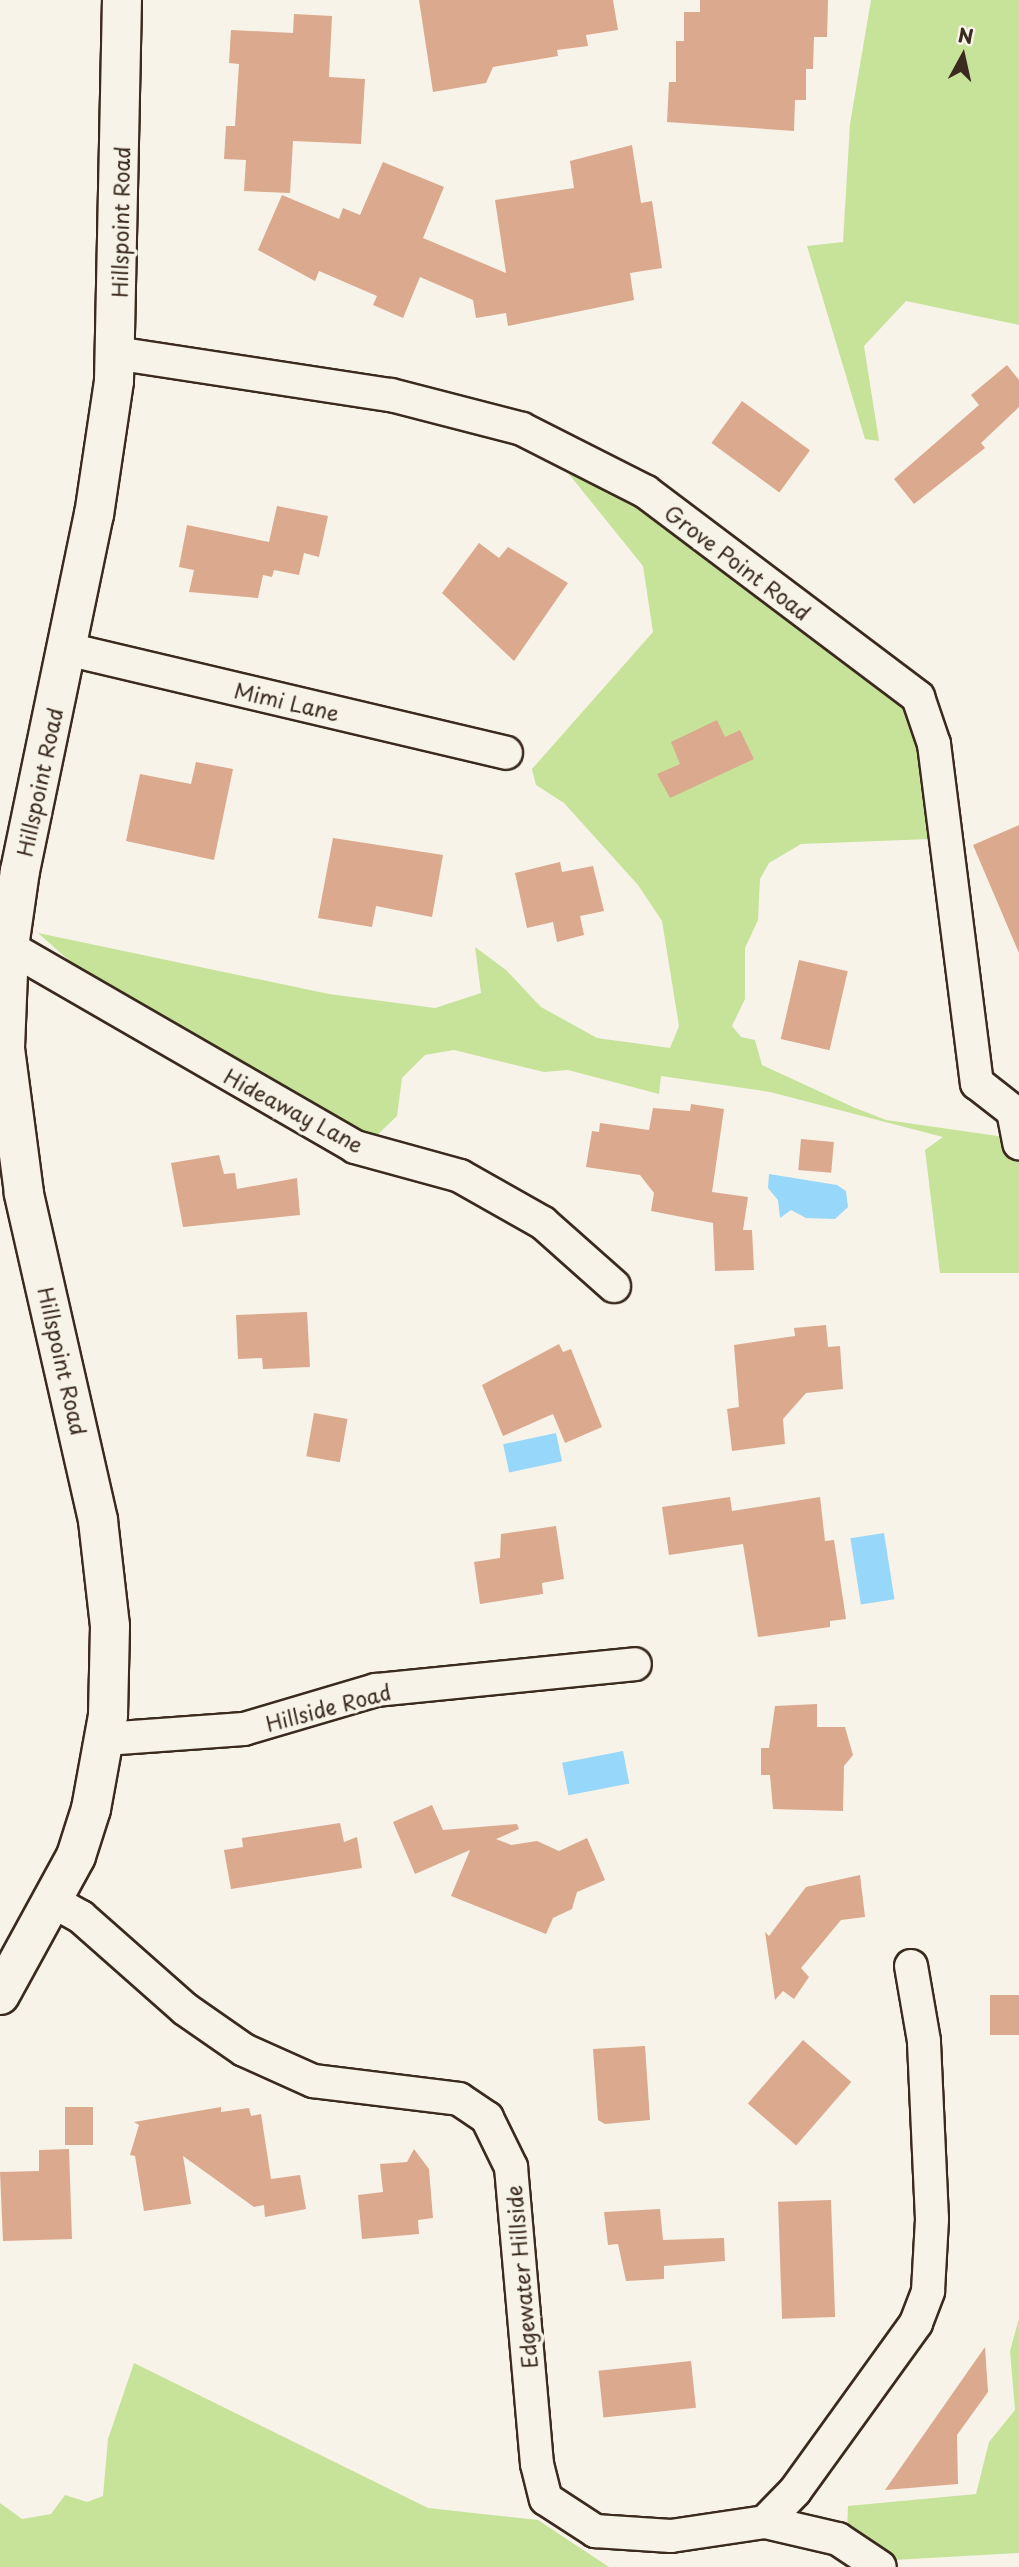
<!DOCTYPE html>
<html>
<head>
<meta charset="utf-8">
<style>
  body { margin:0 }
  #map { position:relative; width:1019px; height:2567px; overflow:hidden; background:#f7f3e8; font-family:"Playpen Sans",sans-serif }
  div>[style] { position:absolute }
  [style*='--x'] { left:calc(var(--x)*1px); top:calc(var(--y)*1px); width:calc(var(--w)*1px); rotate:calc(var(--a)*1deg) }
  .green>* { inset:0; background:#c7e39a }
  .water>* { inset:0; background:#97d7f9; transform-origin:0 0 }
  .building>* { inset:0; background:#dba98e; transform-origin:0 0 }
  .roads { filter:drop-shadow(2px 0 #3b2a1e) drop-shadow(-2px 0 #3b2a1e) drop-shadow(0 2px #3b2a1e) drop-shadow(0 -2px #3b2a1e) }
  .street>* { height:32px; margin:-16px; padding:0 16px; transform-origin:16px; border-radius:16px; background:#f7f3e8 }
  .secondary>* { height:38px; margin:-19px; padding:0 19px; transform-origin:19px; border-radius:19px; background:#f7f3e8 }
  span { translate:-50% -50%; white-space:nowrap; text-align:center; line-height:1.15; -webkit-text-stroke:7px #f7f3e8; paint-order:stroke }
  .street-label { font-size:21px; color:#3b2a1e }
  .north { position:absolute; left:928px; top:21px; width:70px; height:70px; -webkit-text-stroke:5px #f7f3e8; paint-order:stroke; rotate:8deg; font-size:19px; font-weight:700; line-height:28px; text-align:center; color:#3b2a1e }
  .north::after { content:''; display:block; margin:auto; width:24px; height:32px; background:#3b2a1e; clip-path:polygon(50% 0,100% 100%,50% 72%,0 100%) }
</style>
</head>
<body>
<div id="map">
  <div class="green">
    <div style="clip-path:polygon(871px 0,1019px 0,1019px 325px,906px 301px,864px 346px,879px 441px,865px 439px,807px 246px,843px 242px,850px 124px)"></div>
    <div style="clip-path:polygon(560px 463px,651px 513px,910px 713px,923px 740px,930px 839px,801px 844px,769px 863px,760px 879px,758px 920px,745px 948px,745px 999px,732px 1026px,741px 1037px,755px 1040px,762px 1065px,853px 1107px,886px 1120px,998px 1136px,1010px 1146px,1019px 1146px,1019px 1273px,940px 1273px,925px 1150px,943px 1137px,770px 1092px,661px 1076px,659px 1094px,568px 1070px,544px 1072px,454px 1050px,425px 1055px,402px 1078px,397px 1116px,371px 1141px,117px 1003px,38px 933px,329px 994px,435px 1008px,481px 993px,475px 947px,506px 970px,541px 1007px,597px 1038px,670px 1048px,679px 1026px,662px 921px,638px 885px,564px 803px,536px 785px,532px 769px,653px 632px,643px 566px)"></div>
    <div style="clip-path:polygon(1019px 2318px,1019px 2553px,894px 2560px,847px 2532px,848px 2506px,976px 2494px,989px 2442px,1015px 2410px,1010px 2351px)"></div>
    <div style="clip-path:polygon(134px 2363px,428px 2508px,538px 2520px,609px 2567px,0 2567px,0 2503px,22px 2519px,51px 2514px,65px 2495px,87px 2502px,103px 2496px,108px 2439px)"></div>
  </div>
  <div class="water">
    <div style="clip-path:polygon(769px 1174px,837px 1185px,846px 1191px,848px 1207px,835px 1219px,806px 1218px,791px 1210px,780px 1218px,778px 1200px,768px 1188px)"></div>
    <div style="left:556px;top:1433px;width:29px;height:54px;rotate:78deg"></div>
    <div style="left:884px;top:1533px;width:67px;height:34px;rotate:81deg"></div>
    <div style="left:623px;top:1751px;width:33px;height:62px;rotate:79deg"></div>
  </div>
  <div class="building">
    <div style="clip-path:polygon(419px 0,613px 0,618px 30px,586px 35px,588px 46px,557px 50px,558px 56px,493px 67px,486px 83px,433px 92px)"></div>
    <div style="clip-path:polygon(700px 0,828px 0,827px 37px,814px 37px,813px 69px,806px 69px,806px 100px,795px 100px,794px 131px,667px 122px,669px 82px,676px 82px,676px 41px,684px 41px,684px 12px,700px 12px)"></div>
    <div style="clip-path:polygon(294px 14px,332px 16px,329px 77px,365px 79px,361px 144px,293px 141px,290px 193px,244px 191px,246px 160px,224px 159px,226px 126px,235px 126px,239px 64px,229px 63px,231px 30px,293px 33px)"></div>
    <div style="clip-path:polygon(632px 145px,641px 203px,652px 201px,662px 268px,630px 273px,634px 300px,508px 326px,506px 313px,476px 318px,473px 300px,420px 277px,403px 318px,373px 305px,377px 296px,319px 271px,315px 281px,258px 250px,282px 195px,339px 219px,343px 208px,360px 215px,383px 162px,444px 187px,423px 238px,506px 273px,495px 200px,574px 188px,570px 161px)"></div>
    <div style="clip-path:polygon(1007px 365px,1019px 380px,1019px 407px,981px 443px,985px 448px,914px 504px,894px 479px,979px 405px,971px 395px)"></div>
    <div style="left:742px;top:401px;width:84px;height:52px;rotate:36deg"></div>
    <div style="clip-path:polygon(277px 506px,328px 516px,319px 557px,304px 553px,299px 575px,274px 570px,272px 577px,263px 575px,258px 598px,189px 592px,194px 570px,179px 567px,187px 525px,269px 542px)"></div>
    <div style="clip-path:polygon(479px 543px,499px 558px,508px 547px,568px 583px,514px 661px,442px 593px)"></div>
    <div style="clip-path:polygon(717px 720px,725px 737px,740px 730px,754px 759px,670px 798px,657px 774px,680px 764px,671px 742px)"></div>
    <div style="clip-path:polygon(196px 762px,233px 769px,214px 860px,126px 841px,140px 774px,191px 784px)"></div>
    <div style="clip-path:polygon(1019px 825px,1019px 953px,973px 845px)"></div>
    <div style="clip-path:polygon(333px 838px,443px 855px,432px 917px,376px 906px,372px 927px,318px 918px)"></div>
    <div style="clip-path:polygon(560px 862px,562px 872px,593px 866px,604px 911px,580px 916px,584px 935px,557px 942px,553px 922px,527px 928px,515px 873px)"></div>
    <div style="left:799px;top:960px;width:50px;height:81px;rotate:13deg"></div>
    <div style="clip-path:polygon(691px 1104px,724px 1109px,712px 1192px,748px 1197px,743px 1230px,752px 1230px,754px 1270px,715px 1271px,713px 1223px,651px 1211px,654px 1193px,640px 1175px,586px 1167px,592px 1131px,599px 1132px,600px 1123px,649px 1130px,653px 1108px,690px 1111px)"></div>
    <div style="left:801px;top:1139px;width:33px;height:31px;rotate:5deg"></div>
    <div style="clip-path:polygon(219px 1155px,224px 1174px,235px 1173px,237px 1189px,297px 1178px,300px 1215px,183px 1227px,171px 1163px)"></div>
    <div style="clip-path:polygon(307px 1312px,310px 1367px,263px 1369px,262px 1358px,238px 1359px,236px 1315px)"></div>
    <div style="clip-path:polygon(826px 1325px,828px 1347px,840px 1346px,843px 1389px,806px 1393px,783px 1419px,785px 1444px,732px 1451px,727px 1409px,739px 1407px,734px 1345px,795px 1336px,794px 1328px)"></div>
    <div style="clip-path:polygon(559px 1344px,563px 1352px,571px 1349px,602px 1427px,565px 1443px,553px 1414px,503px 1436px,482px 1385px)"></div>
    <div style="left:314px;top:1413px;width:34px;height:44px;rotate:10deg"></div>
    <div style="clip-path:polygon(730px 1497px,732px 1511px,820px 1497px,825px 1541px,834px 1540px,846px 1619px,830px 1621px,830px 1627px,758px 1637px,743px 1544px,669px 1555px,662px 1507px)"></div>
    <div style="clip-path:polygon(556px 1526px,564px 1579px,542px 1583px,543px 1594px,480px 1604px,474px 1562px,500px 1558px,501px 1534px)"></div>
    <div style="clip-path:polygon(817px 1704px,817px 1727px,845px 1727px,853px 1755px,844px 1766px,843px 1811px,773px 1809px,770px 1775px,761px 1775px,761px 1748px,769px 1748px,775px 1706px)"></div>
    <div style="clip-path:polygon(432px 1805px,443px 1830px,517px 1824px,519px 1829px,496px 1839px,511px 1845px,537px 1841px,559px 1851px,587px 1838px,605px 1880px,577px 1892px,572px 1909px,553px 1918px,546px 1934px,451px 1896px,470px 1850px,415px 1874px,393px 1822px)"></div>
    <div style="clip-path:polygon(340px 1823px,344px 1842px,357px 1837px,362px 1868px,231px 1889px,224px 1850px,243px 1847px,242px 1838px)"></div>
    <div style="clip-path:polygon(860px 1875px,865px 1917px,841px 1920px,801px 1968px,809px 1977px,794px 1999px,783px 1991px,775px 2000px,765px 1932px,769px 1936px,806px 1887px)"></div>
    <div style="left:1019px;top:1995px;width:40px;height:29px;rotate:90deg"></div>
    <div style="left:803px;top:2040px;width:64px;height:84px;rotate:41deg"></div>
    <div style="clip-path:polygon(645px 2046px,650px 2120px,605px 2124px,598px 2120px,593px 2049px)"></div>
    <div style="left:93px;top:2107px;width:38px;height:28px;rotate:90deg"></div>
    <div style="clip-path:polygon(221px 2107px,221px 2112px,249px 2108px,251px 2116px,261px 2114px,271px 2179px,300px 2175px,306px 2209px,265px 2217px,264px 2205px,254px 2207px,183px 2156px,191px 2204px,144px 2211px,135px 2156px,130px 2155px,139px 2125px,134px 2122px)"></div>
    <div style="clip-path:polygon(69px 2149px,72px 2239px,3px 2241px,0 2172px,39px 2171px,39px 2150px)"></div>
    <div style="clip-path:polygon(414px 2149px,429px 2169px,433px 2218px,418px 2220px,419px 2234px,362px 2239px,358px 2195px,383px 2192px,380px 2164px,407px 2162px)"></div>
    <div style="left:831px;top:2200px;width:117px;height:53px;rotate:88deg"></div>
    <div style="clip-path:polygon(660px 2209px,663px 2240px,724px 2238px,725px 2261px,664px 2266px,664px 2279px,626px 2281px,618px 2244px,608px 2245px,604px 2212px)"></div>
    <div style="clip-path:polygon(985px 2347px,988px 2392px,957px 2435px,958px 2484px,885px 2490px)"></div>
    <div style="left:691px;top:2361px;width:47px;height:93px;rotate:84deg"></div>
  </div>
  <div class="roads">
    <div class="street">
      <div style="--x:115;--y:353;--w:279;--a:8.7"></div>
      <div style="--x:391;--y:395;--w:135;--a:14.5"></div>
      <div style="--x:522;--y:429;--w:139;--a:26.9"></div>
      <div style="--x:646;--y:492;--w:341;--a:37"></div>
      <div style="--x:918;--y:697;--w:50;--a:71.2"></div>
      <div style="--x:934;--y:744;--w:342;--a:82.8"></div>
      <div style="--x:977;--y:1083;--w:46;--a:37.9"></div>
      <div style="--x:67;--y:649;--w:451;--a:13.3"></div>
      <div style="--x:0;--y:947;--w:9;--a:0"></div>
      <div style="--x:9;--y:947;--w:400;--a:30"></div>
      <div style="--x:355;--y:1147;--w:109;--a:15.4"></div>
      <div style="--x:460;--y:1176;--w:95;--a:29.5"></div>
      <div style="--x:543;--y:1223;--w:95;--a:41.6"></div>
      <div style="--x:1013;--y:1111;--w:33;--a:79"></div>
      <div style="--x:105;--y:1739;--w:139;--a:-4.1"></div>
      <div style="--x:244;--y:1729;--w:138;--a:-16.5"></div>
      <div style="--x:376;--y:1690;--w:260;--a:-5.7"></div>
      <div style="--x:54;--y:1902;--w:31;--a:29"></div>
      <div style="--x:81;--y:1917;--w:139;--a:41.5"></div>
      <div style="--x:185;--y:2009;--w:72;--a:34.8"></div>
      <div style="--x:244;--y:2050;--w:76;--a:24.2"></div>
      <div style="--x:313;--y:2081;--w:147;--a:7"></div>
      <div style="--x:459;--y:2099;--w:34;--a:34"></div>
      <div style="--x:487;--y:2118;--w:55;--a:63.9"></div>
      <div style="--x:511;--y:2167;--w:298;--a:85"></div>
      <div style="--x:537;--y:2464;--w:36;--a:76"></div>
      <div style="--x:546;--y:2499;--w:59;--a:33.1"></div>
      <div style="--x:595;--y:2531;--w:76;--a:3.8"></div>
      <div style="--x:671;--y:2536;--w:95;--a:-8.5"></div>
      <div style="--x:765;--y:2522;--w:75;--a:13.1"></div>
      <div style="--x:838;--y:2539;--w:50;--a:33.7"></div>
      <div style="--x:765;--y:2522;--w:43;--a:-45.9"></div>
      <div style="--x:795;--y:2491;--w:207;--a:-54.2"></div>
      <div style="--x:916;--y:2323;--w:34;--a:-69"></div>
      <div style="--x:928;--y:2291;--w:72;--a:-86.8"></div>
      <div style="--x:932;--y:2219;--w:178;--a:-92.6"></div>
      <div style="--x:924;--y:2041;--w:76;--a:-99.8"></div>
    </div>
    <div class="secondary">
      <div style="--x:0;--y:1995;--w:158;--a:-61.3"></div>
      <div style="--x:76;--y:1856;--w:49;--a:-72.3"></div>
      <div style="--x:91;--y:1809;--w:96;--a:-79.7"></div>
      <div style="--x:108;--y:1715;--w:89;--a:-88.7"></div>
      <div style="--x:110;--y:1626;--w:107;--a:-96.5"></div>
      <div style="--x:98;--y:1520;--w:335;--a:-102.8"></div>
      <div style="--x:24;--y:1193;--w:146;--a:-97.5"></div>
      <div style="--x:5;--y:1048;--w:101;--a:-87.7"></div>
      <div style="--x:9;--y:947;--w:77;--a:-81.8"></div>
      <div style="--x:20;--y:871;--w:364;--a:-78.3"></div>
      <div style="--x:94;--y:515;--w:135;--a:-81.5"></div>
      <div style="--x:114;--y:381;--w:381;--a:-88.8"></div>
    </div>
  </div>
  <div class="street-label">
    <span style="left:120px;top:222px;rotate:-89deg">Hillspoint Road</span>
    <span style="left:738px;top:562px;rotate:37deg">Grove Point Road</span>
    <span style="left:287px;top:701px;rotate:13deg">Mimi Lane</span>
    <span style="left:39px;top:782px;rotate:-78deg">Hillspoint Road</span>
    <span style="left:294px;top:1110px;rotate:28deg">Hideaway Lane</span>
    <span style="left:63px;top:1361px;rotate:77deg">Hillspoint Road</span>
    <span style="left:328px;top:1707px;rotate:-15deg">Hillside Road</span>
    <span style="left:521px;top:2277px;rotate:-95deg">Edgewater Hillside</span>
  </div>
  <div class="north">N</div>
</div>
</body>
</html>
